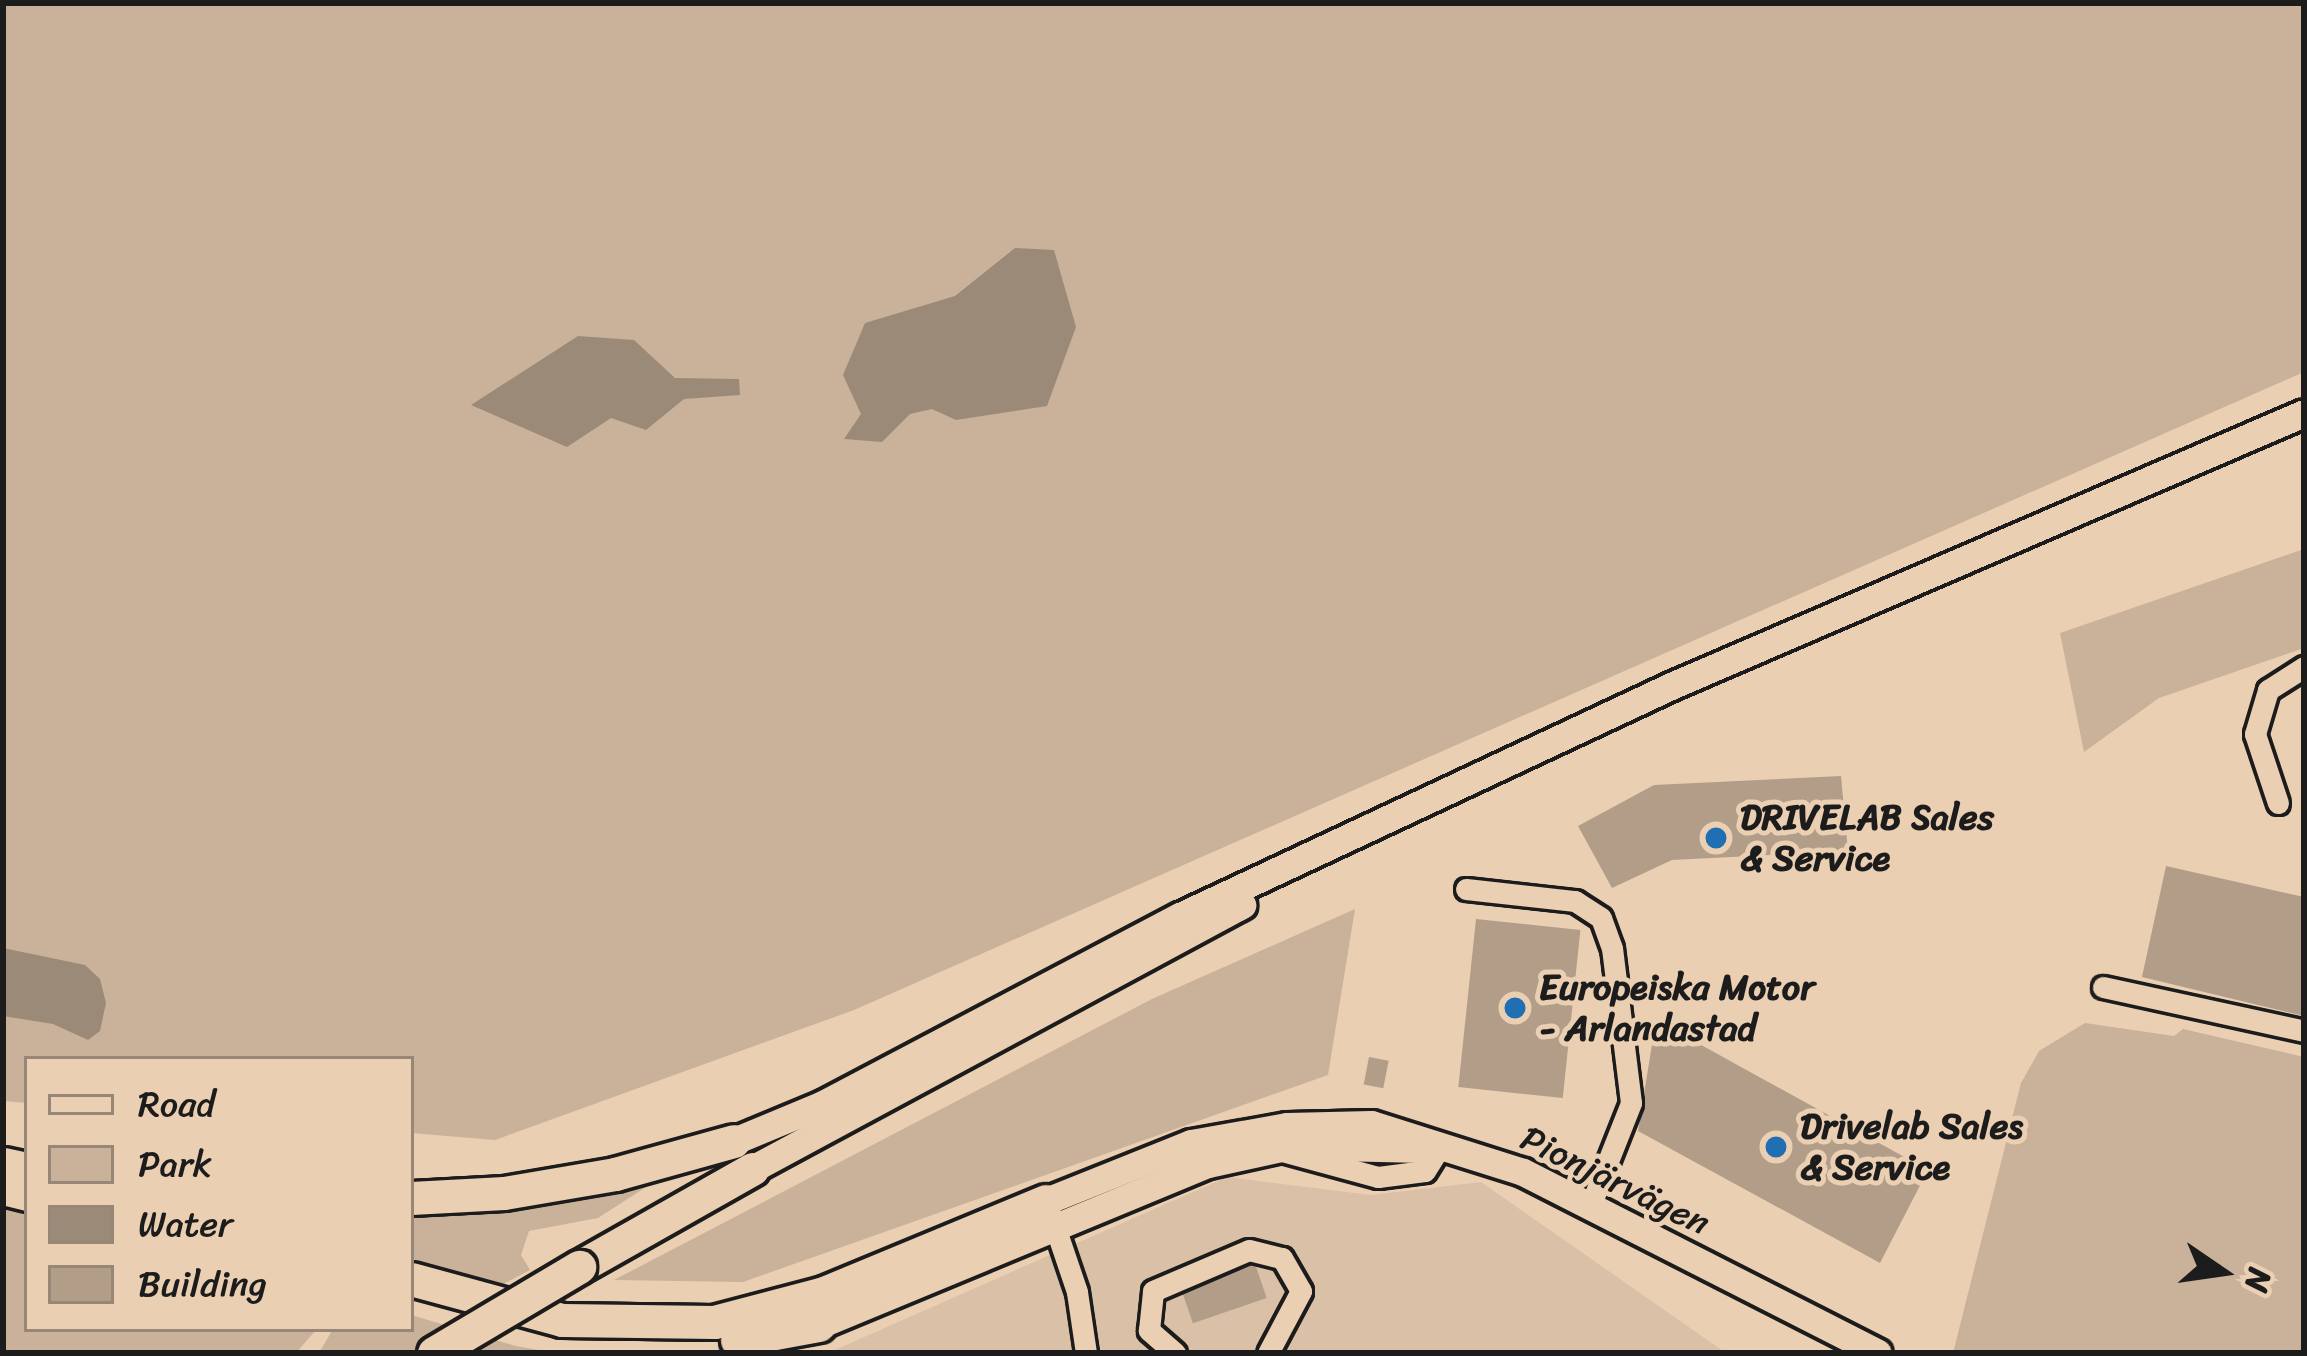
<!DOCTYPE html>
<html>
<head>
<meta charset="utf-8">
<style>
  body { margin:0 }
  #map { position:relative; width:2307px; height:1356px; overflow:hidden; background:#ebcfb2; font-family:Sriracha,sans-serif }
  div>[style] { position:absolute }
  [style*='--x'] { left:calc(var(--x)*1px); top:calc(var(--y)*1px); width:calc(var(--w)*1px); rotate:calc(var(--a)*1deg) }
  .built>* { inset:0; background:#dac0a6 }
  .green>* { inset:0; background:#c9b19a }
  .water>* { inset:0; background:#9c8a79 }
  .building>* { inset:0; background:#b29d89; transform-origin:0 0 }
  .roads { filter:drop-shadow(3px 0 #1c1c1c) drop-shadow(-3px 0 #1c1c1c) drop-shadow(0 3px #1c1c1c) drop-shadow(0 -3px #1c1c1c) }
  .minor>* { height:21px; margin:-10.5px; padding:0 10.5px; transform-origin:10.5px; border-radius:10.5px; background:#ebcfb2 }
  .major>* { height:27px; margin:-13.5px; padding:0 13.5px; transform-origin:13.5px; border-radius:13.5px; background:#ebcfb2 }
  .highway>* { height:33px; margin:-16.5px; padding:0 16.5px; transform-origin:16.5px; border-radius:16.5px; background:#ebcfb2 }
  .bridges { filter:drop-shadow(3px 0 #1c1c1c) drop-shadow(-3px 0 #1c1c1c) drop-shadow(0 3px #1c1c1c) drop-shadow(0 -3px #1c1c1c) }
  .highway-bridge>* { height:33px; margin:-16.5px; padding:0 16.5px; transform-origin:16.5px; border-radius:16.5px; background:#ebcfb2 }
  .dots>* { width:33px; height:33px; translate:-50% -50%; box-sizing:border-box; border:6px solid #ebcfb2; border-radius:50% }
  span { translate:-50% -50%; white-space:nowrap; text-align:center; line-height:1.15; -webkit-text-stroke:10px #ebcfb2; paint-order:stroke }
  .poi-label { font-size:36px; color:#1c1c1c; font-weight:700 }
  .left { translate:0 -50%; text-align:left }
  .street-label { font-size:36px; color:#1c1c1c }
  .frame { position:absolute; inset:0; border:6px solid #1c1c1c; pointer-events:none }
  .legend { position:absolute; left:24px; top:1056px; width:390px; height:276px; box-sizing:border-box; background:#ebcfb2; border:3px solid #988776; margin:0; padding:15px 21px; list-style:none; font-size:36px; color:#1c1c1c }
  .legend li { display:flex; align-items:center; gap:24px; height:60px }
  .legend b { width:60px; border:3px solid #988776 }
  .north { position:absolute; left:2163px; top:1212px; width:120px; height:120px; -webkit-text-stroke:9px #ebcfb2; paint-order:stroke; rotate:103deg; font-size:33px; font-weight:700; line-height:48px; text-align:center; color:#1c1c1c }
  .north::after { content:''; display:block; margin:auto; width:42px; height:54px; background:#1c1c1c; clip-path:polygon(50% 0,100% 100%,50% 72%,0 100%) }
</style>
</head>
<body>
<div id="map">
  <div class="built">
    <div style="clip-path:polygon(1227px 1177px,1371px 1195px,1481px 1182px,1726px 1353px,828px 1353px)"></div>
  </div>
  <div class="green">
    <div style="clip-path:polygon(3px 3px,2304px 3px,2304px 372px,854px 1010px,495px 1140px,411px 1133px,411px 1059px,27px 1059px,27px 1103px,3px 1101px)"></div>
    <div style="clip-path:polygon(2304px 549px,2304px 648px,2159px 698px,2084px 752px,2060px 633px)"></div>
    <div style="clip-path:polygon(1355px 909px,1328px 1075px,743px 1282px,614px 1280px,1152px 999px)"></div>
    <div style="clip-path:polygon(2085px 1023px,2174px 1036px,2183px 1029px,2304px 1057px,2304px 1353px,1953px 1353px,2021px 1083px,2039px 1051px)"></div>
    <div style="clip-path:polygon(663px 1176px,598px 1218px,529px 1231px,521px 1255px,530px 1270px,490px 1291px,411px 1267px,411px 1210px)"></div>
    <div style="clip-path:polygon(3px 1208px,27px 1213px,27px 1329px,316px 1330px,296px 1353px,3px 1353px)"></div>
    <div style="clip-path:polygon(411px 1315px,516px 1346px,556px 1353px,319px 1353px,333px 1329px,411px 1329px)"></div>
  </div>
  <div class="water">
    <div style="clip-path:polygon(1015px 248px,1054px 250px,1076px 327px,1047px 406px,956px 420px,932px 409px,910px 414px,882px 442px,844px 439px,861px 414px,843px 375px,865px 323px,955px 296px)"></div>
    <div style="clip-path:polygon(578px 336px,634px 340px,675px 378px,739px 379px,740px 395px,684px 399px,646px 430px,611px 418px,567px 447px,471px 405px)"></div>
    <div style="clip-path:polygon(3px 948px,85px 965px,100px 979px,106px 1003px,100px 1031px,88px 1040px,53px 1024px,3px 1016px)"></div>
  </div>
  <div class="building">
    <div style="clip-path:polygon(1841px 776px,1848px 851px,1672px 860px,1612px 888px,1578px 826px,1654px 785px)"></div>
    <div style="clip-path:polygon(2166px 866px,2304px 897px,2304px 1016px,2142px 977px)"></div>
    <div style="left:1476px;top:919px;width:105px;height:169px;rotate:6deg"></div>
    <div style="clip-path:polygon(1656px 1020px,1928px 1170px,1880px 1263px,1638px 1131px)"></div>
    <div style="left:1369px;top:1057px;width:20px;height:28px;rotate:11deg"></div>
    <div style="left:1254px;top:1261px;width:39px;height:78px;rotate:71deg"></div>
  </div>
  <div class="roads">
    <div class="minor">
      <div style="--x:2278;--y:803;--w:73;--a:-108.4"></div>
      <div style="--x:2255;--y:734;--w:46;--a:-73.5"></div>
      <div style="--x:2268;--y:690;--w:43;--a:-32.6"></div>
      <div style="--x:1466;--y:889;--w:110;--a:6.3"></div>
      <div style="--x:1575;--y:901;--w:31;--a:33"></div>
      <div style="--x:1601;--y:918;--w:32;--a:70"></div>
      <div style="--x:1612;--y:948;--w:156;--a:83"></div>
      <div style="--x:1631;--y:1103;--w:109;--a:111.6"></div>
      <div style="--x:2103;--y:987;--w:206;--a:12.3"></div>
      <div style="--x:1275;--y:1149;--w:107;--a:15.2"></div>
      <div style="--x:1378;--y:1177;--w:47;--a:-7.3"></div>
      <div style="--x:1425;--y:1171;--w:28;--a:-58"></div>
      <div style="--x:1051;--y:1215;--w:81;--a:71.3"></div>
      <div style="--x:1077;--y:1292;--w:62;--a:81.6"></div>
      <div style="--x:1175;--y:1353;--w:35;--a:-139"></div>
      <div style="--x:1149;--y:1330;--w:39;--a:-84"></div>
      <div style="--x:1153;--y:1291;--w:104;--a:-23.1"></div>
      <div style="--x:1249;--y:1250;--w:34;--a:14"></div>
      <div style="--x:1282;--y:1258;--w:38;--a:60"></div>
      <div style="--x:1301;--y:1291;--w:70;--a:118"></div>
    </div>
    <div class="major">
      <div style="--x:734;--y:1141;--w:96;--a:-22.6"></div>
      <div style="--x:823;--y:1104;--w:403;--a:-27.8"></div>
      <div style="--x:1180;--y:916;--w:542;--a:-25.1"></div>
      <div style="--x:1671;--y:686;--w:689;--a:-23.33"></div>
      <div style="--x:752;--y:1169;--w:557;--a:-28.31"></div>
      <div style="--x:1046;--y:1201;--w:156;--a:-21.8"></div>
      <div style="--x:1191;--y:1143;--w:97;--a:-10"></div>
      <div style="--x:1287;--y:1126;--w:84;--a:-1.4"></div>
      <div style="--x:1371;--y:1124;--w:159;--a:17.5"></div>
      <div style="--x:1523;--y:1172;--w:398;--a:27"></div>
      <div style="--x:819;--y:1325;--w:421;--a:-22.5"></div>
      <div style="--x:1208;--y:1164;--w:84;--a:-12.4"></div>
      <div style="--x:1290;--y:1146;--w:133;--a:1.3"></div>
    </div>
    <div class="highway">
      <div style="--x:3;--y:1164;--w:25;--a:12"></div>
      <div style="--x:3;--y:1188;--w:25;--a:14"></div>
      <div style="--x:411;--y:1198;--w:93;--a:-3.1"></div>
      <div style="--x:504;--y:1193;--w:113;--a:-9.7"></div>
      <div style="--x:615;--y:1174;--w:123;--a:-15.5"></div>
      <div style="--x:579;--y:1267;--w:199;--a:-29.5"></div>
      <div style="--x:411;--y:1279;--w:156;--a:15.2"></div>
      <div style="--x:562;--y:1320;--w:152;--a:0.8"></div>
      <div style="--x:714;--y:1322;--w:114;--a:-14.8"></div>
      <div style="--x:824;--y:1293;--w:240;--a:-22.5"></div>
      <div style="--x:737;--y:1340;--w:83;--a:-10.4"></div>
    </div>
  </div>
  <div class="bridges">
    <div class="highway-bridge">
      <div style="--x:434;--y:1353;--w:169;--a:-30.7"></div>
    </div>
  </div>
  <div class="dots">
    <div style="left:1716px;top:838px;background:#1f6fb2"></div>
    <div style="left:1515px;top:1008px;background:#1f6fb2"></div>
    <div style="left:1776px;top:1147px;background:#1f6fb2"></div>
  </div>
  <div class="poi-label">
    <span class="left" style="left:1740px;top:838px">DRIVELAB Sales<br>&amp; Service</span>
    <span class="left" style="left:1539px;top:1008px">Europeiska Motor<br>- Arlandastad</span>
    <span class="left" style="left:1800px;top:1147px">Drivelab Sales<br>&amp; Service</span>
  </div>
  <div class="street-label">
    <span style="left:1615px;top:1181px;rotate:26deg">Pionjärvägen</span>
  </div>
  <div class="frame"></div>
  <ul class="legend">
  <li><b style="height:15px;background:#ebcfb2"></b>Road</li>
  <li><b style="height:33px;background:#c9b19a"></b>Park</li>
  <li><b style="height:33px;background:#9c8a79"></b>Water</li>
  <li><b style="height:33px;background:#b29d89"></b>Building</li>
  </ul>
  <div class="north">N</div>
</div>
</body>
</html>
